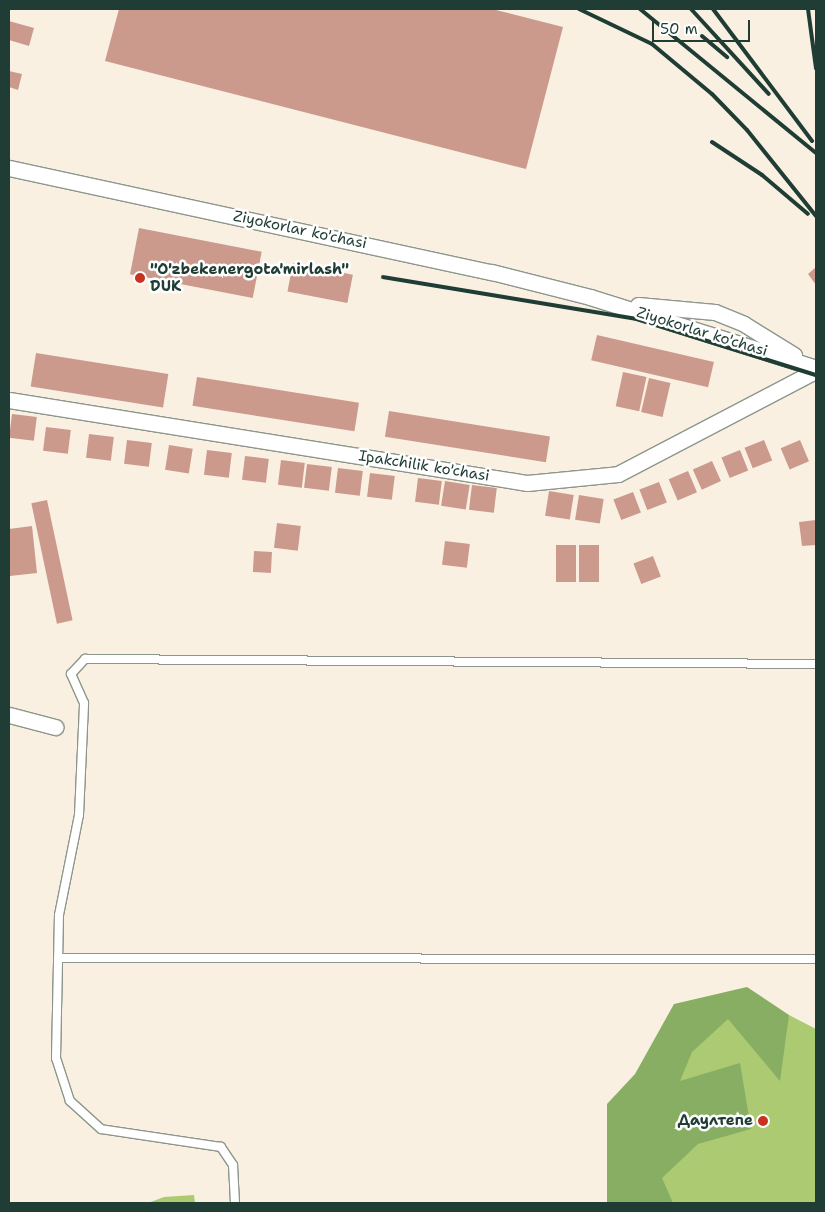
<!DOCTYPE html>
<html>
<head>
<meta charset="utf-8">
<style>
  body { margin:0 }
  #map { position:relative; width:825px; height:1212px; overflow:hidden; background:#f9f0e2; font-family:"Shantell Sans",sans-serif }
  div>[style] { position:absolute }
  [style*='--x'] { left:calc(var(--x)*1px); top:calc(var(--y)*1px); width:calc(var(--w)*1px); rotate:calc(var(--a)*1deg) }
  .green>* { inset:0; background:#abca72 }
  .forest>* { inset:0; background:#88ae64 }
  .building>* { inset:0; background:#cb9a8d; transform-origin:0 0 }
  .roads { filter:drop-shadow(1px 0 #8c968b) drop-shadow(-1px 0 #8c968b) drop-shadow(0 1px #8c968b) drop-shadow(0 -1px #8c968b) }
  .lane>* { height:8px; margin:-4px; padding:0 4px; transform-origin:4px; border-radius:4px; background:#fff }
  .street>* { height:15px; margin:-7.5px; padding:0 7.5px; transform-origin:7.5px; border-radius:7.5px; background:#fff }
  .rail>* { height:4px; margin:-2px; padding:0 2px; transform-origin:2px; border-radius:2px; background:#1f3d34 }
  .dots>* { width:14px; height:14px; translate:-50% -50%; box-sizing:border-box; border:2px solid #fff; border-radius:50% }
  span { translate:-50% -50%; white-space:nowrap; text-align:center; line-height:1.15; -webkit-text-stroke:5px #fff; paint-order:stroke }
  .street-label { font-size:15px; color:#1f3d34 }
  .poi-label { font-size:15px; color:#1f3d34; font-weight:700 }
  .left { translate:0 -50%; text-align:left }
  .right { translate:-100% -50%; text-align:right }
  .frame { position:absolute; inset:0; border:10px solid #1f3d34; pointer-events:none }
  .scale { position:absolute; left:652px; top:20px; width:98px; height:22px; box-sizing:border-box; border:2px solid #1f3d34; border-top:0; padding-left:6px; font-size:15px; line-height:18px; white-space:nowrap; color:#1f3d34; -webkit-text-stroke:4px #fff; paint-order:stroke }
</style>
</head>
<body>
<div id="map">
  <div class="green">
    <div style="clip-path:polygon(732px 1006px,772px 1054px,789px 1015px,816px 1029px,816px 1203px,664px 1203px,651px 1177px,678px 1051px)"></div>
    <div style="clip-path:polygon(194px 1195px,195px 1203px,148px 1203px,164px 1197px)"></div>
  </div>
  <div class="forest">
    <div style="clip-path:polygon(747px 987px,789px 1015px,780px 1081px,728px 1019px,692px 1052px,680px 1081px,740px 1063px,751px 1129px,698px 1144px,662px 1178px,673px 1203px,607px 1203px,607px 1104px,635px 1074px,674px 1004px)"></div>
  </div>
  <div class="building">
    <div style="clip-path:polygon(119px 9px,492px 9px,563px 27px,526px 169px,105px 61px)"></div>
    <div style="clip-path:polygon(9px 21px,34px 28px,29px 46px,9px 40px)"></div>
    <div style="clip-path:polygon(9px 71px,22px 74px,18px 90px,9px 87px)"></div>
    <div style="left:139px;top:228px;width:125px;height:47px;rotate:11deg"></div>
    <div style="left:293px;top:263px;width:61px;height:29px;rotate:11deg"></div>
    <div style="clip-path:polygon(816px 267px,816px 285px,808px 274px)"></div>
    <div style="left:597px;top:335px;width:120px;height:26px;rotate:13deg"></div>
    <div style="left:36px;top:353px;width:134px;height:34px;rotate:9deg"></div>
    <div style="left:623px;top:372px;width:24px;height:35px;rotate:12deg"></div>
    <div style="left:197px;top:377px;width:164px;height:29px;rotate:9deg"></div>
    <div style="left:649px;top:378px;width:22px;height:35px;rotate:13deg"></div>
    <div style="left:389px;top:411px;width:163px;height:26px;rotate:9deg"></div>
    <div style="left:12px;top:414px;width:25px;height:24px;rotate:7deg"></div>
    <div style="left:46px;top:427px;width:25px;height:24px;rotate:7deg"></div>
    <div style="left:89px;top:434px;width:25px;height:24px;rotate:7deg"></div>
    <div style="left:127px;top:440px;width:25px;height:24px;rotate:7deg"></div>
    <div style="left:764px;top:440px;width:22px;height:21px;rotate:68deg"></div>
    <div style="left:800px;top:440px;width:23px;height:21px;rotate:67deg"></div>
    <div style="left:169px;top:445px;width:24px;height:25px;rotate:9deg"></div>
    <div style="left:207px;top:450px;width:25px;height:25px;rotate:7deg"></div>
    <div style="left:740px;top:450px;width:22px;height:20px;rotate:68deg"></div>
    <div style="left:245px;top:456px;width:24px;height:24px;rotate:7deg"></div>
    <div style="left:281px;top:460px;width:24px;height:25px;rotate:7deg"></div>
    <div style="left:712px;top:461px;width:22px;height:21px;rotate:66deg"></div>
    <div style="left:307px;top:464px;width:25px;height:24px;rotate:7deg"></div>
    <div style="left:338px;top:468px;width:25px;height:25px;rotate:7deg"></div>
    <div style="left:688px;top:471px;width:23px;height:21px;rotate:67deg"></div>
    <div style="left:370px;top:473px;width:25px;height:24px;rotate:7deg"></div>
    <div style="left:418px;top:478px;width:24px;height:24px;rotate:7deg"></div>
    <div style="left:445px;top:481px;width:25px;height:25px;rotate:9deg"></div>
    <div style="left:659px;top:482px;width:22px;height:21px;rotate:69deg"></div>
    <div style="left:472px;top:485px;width:25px;height:25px;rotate:7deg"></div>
    <div style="left:549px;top:491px;width:25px;height:25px;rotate:9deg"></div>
    <div style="left:633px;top:492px;width:22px;height:21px;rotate:69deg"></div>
    <div style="left:579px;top:495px;width:25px;height:25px;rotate:9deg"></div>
    <div style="left:47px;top:500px;width:123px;height:16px;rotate:78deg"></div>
    <div style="clip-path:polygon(816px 520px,816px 545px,802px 546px,799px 522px)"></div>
    <div style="left:277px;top:523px;width:24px;height:25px;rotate:7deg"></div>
    <div style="clip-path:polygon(32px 526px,37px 573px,10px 576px,9px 529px)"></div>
    <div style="left:445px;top:541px;width:25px;height:24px;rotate:7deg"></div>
    <div style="left:556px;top:545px;width:20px;height:37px"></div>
    <div style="left:579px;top:545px;width:20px;height:37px"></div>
    <div style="left:254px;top:551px;width:18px;height:21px;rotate:3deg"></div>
    <div style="left:653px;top:556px;width:22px;height:21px;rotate:69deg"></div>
  </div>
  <div class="roads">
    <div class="lane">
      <div style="--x:58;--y:958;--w:758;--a:0.08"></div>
      <div style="--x:235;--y:1203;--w:38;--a:-93"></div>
      <div style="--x:233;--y:1165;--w:22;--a:-124"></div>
      <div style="--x:221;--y:1147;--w:121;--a:-171.5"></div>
      <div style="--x:101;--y:1129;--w:42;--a:-137.9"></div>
      <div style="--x:70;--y:1101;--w:45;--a:-108"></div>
      <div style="--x:56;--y:1058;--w:143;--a:-88.8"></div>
      <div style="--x:59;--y:915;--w:102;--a:-78.7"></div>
      <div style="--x:79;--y:815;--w:112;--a:-87.4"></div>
      <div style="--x:84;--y:703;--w:32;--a:-114"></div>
      <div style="--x:71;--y:674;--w:21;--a:-47"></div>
      <div style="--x:85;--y:659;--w:731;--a:0.39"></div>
    </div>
    <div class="street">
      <div style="--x:9;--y:168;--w:494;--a:12.2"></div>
      <div style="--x:492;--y:272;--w:101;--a:14.3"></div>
      <div style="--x:590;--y:297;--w:237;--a:17.4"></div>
      <div style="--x:638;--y:305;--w:77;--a:5.2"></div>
      <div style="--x:715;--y:312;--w:31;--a:22"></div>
      <div style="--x:744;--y:324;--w:59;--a:31.8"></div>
      <div style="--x:9;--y:400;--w:525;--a:9.1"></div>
      <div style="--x:527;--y:483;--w:91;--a:-5.6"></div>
      <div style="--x:618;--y:474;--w:218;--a:-27.6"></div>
      <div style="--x:811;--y:373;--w:7;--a:-56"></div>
      <div style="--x:9;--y:715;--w:48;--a:14.6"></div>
    </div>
  </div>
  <div class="rail">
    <div style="--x:579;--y:9;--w:81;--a:25.6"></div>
    <div style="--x:652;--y:44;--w:78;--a:39.8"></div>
    <div style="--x:712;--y:94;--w:50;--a:45.8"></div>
    <div style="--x:747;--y:130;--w:110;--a:51.3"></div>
    <div style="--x:640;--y:9;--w:227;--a:39.3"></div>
    <div style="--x:691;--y:9;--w:115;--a:47.5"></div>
    <div style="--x:713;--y:9;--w:165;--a:53.1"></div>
    <div style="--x:808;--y:9;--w:60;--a:82.3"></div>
    <div style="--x:702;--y:36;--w:33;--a:40"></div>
    <div style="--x:712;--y:142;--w:60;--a:33.4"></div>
    <div style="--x:762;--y:175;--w:60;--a:40.3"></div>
    <div style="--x:383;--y:277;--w:257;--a:9.4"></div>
    <div style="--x:637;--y:319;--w:188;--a:17.4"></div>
  </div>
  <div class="dots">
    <div style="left:140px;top:278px;background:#c8321e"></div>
    <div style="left:763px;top:1121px;background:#c8321e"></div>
  </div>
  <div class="street-label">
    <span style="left:300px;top:230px;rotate:12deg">Ziyokorlar ko'chasi</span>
    <span style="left:702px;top:332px;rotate:17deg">Ziyokorlar ko'chasi</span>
    <span style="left:424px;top:466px;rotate:9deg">Ipakchilik ko'chasi</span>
  </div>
  <div class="poi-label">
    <span class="left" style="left:150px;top:278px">"O'zbekenergota'mirlash"<br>DUK</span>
    <span class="right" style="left:753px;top:1121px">Даултепе</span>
  </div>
  <div class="frame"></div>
  <div class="scale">50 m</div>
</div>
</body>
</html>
